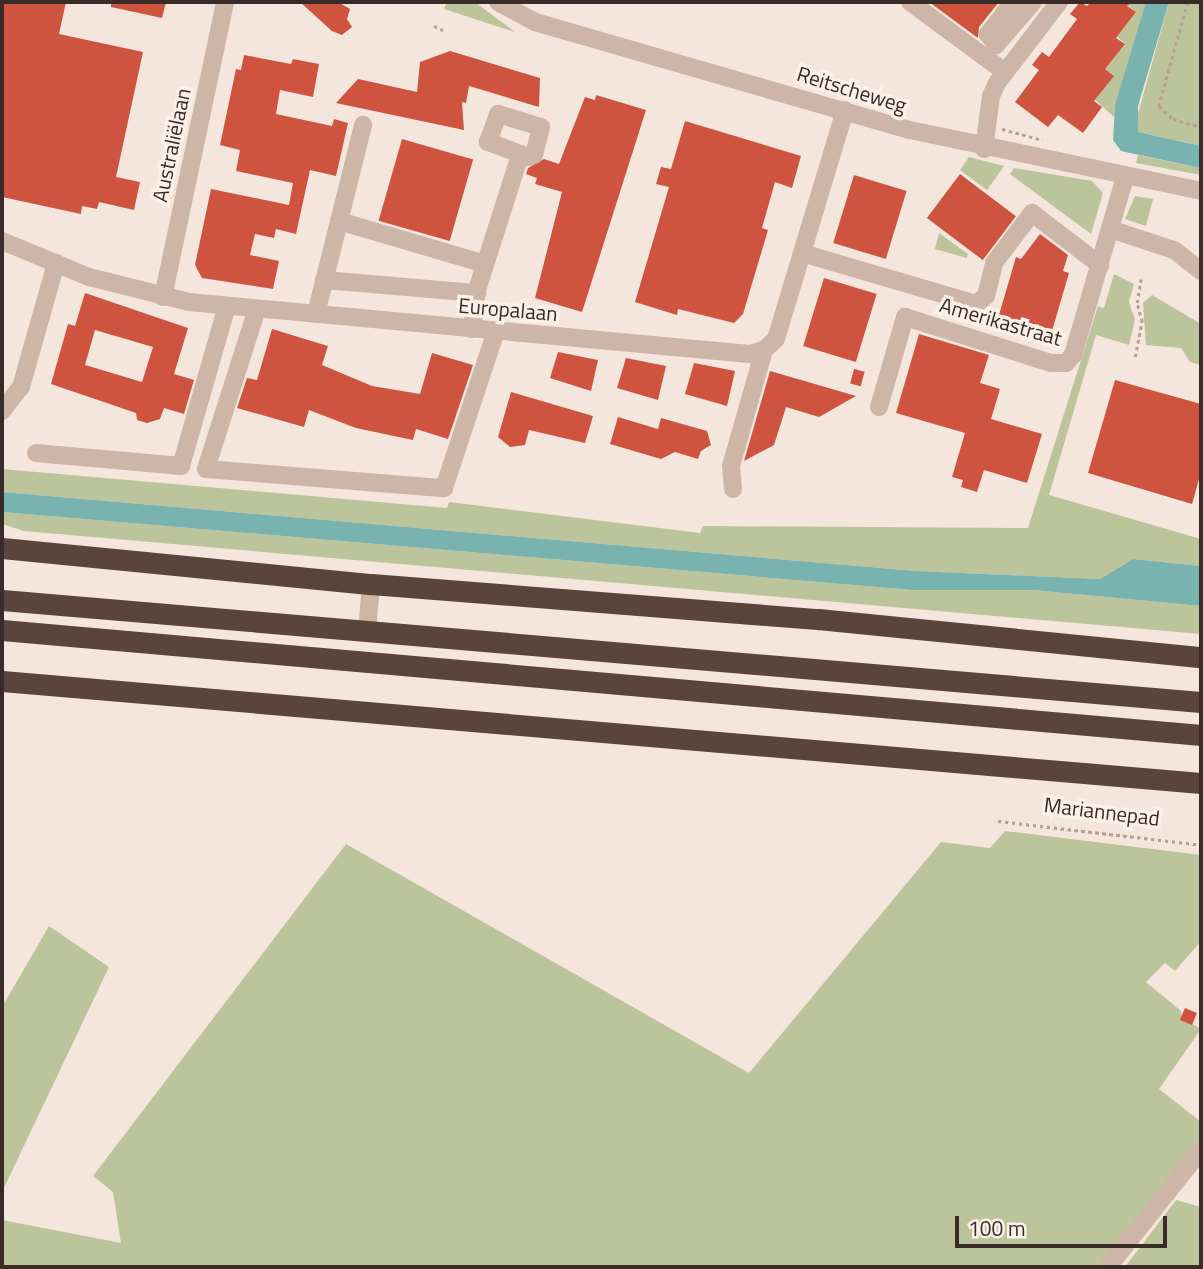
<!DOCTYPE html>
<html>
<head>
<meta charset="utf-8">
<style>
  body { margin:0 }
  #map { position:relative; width:1203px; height:1269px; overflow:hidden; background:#f4e6dc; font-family:"Titillium Web",sans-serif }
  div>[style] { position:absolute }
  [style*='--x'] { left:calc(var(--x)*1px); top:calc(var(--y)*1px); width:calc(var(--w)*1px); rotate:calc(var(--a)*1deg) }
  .green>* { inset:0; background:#bbc49b }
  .water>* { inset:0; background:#79b3b0 }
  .building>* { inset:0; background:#cf5440; transform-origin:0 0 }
  .path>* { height:2.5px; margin-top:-1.25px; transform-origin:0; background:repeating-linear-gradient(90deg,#b99e91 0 3.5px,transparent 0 7px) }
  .minor>* { height:18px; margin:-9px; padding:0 9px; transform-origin:9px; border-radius:9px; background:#cdb5a7 }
  .highway>* { height:21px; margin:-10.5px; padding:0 10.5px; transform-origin:10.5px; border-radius:10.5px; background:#5b443e }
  span { translate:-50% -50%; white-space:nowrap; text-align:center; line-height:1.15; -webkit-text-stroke:7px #fbf1e9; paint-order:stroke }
  .street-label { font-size:21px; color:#392c28 }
  .frame { position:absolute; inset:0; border:4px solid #392c28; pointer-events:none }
  .scale { position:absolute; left:955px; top:1216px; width:212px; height:32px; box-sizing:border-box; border:4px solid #392c28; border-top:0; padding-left:9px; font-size:21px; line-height:24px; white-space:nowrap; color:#392c28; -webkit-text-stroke:5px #fbf1e9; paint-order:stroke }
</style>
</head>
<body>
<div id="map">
  <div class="green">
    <div style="clip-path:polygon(447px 2px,475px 2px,515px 32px,444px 9px)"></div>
    <div style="clip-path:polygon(1130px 2px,1146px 2px,1114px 117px,1095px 100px,1113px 75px,1105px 69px,1125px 43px,1117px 37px,1136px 12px,1127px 5px)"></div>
    <div style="clip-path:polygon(1169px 2px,1201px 2px,1201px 146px,1138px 132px,1136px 121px)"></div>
    <div style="clip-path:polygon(1138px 155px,1201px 168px,1201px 175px,1136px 163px)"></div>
    <div style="clip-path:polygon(969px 157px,1004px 166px,987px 190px,960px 170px)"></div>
    <div style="clip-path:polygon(1014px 168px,1092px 181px,1103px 193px,1091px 234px,1010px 174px)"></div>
    <div style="clip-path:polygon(1135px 196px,1153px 199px,1146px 226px,1125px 219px)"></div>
    <div style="clip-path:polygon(939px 233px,968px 254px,967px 258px,935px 249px)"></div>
    <div style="clip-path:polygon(1114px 274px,1134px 284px,1129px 302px,1135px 320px,1129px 345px,1096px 335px,1049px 495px,1201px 539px,1201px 566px,1133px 559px,1100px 579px,916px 571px,2px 492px,2px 469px,447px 508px,449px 502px,700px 533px,703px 526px,1028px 528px,1098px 306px,1104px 308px)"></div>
    <div style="clip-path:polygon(1152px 295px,1201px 324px,1200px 365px,1190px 362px,1181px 348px,1146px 345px,1143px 303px)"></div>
    <div style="clip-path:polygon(2px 512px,912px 590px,1033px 590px,1201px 606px,1201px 634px,24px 531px,2px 524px)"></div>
    <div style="clip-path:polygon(1005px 831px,1201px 855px,1201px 941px,1175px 971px,1165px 963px,1146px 982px,1181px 1011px,1182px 1018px,1201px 1029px,1159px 1089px,1201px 1122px,1201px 1145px,1102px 1267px,2px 1267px,2px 1220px,121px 1243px,113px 1192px,93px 1176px,346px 844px,749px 1073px,941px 842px,990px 848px)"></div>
    <div style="clip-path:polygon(49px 926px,109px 967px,2px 1192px,2px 1007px)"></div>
    <div style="clip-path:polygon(1176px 1200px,1201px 1207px,1201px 1267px,1125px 1267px)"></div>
  </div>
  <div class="water">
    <div style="clip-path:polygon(1146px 2px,1169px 2px,1138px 106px,1138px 132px,1201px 146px,1201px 168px,1121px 151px,1113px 140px,1115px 105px)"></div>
    <div style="clip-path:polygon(2px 492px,916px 571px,1100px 579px,1133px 559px,1201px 566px,1201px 606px,1033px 590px,912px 590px,2px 512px)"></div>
  </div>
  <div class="building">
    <div style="clip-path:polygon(2px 2px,66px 2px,59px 34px,143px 52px,116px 177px,140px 182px,134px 210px,99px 202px,97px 209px,82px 206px,81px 214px,2px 197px)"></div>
    <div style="clip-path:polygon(111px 2px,166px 2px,162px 18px,111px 7px)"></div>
    <div style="clip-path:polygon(300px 2px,338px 2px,350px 9px,347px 19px,352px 27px,342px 35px,332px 31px)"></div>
    <div style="clip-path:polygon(929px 2px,999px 2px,979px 27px,978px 38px)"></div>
    <div style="clip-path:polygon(1080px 2px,1087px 6px,1091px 2px,1131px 2px,1127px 6px,1136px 12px,1116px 38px,1125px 44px,1105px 69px,1114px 76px,1094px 101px,1102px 107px,1083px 133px,1058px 115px,1048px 127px,1015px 102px,1039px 70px,1032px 65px,1042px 52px,1049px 57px,1077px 19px,1070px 14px)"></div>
    <div style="clip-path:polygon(450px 51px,540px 78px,539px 107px,469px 86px,466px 103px,462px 102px,464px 130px,336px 103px,358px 79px,417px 92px,420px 62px)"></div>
    <div style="clip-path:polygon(244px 55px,291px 64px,293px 59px,319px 64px,313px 97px,280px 90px,276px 114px,332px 126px,334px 119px,348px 123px,336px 176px,310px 170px,296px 234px,276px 229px,274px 238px,255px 234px,250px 255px,279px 261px,273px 289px,202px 278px,195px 265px,211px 189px,289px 205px,293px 183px,236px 171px,240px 150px,220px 145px,236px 69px,241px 70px)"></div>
    <div style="clip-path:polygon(596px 95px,646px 110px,582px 312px,535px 298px,562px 192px,535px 184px,537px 178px,526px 174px,528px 168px,544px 159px,559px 164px,585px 97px,595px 100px)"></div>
    <div style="clip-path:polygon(685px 121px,801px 156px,792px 188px,775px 182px,762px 228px,768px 230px,743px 314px,734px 323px,678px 309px,677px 315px,635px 302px,669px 187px,656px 184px,661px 167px,671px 169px)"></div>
    <div style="left:402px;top:139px;width:74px;height:85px;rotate:16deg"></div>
    <div style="left:960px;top:174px;width:70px;height:55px;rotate:37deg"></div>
    <div style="left:854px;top:175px;width:55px;height:71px;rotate:17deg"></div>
    <div style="clip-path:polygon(1040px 234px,1068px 255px,1063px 271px,1069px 273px,1049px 341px,996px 325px,1016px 257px,1021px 259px)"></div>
    <div style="left:824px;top:278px;width:55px;height:71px;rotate:17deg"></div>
    <div style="clip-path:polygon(evenodd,85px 293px,188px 328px,174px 374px,194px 380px,184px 414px,164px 408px,160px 419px,147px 423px,137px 420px,136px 413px,51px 384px,68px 324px,75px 326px,85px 293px,95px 330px,153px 347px,142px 382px,85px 365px,95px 330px)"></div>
    <div style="clip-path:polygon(272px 329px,328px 346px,322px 365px,372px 386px,420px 394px,432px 353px,473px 365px,448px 439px,416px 429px,413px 440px,356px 428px,309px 410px,304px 427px,237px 408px,247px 378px,257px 380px)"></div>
    <div style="clip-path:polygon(919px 334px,989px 355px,980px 383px,1000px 389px,991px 419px,1042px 434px,1027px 483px,984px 470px,977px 492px,961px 487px,963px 480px,952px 477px,965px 433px,896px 413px)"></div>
    <div style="clip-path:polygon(558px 352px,598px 360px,591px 391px,550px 378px)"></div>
    <div style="clip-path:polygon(626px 358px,666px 366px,658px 400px,617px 388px)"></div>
    <div style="clip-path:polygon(694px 363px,735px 371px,727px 406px,685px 394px)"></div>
    <div style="left:854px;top:369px;width:11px;height:15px;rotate:15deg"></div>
    <div style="clip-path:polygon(770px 371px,856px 396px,819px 417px,786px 407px,774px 445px,744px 461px)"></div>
    <div style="clip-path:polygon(1115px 380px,1201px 404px,1201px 472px,1192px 504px,1088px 473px)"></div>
    <div style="clip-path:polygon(511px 392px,593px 416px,585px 443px,529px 430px,525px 445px,510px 447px,498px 437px)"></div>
    <div style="clip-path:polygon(618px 417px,658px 429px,661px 418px,707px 431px,711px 445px,701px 451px,698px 459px,675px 452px,661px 459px,610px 444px)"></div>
    <div style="left:1185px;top:1008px;width:13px;height:13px;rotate:23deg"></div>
  </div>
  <div class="path">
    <div style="--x:1188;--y:2;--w:108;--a:105.6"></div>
    <div style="--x:1159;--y:106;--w:19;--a:43"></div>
    <div style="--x:1173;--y:119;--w:29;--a:16"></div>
    <div style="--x:434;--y:26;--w:10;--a:24"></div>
    <div style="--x:1002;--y:129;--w:42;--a:15"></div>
    <div style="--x:1135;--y:357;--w:36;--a:-79"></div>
    <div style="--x:1142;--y:322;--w:20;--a:-105"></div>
    <div style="--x:1137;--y:303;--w:24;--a:-81"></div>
    <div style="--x:998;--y:821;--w:204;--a:6.7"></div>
  </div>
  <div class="minor">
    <div style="--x:498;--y:2;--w:42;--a:28.4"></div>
    <div style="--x:535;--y:22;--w:390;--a:16.1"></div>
    <div style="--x:910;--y:130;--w:297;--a:11.8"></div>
    <div style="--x:910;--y:2;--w:118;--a:36.4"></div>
    <div style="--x:1013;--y:2;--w:41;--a:128"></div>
    <div style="--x:988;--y:34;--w:14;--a:54"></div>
    <div style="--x:996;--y:45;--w:57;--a:-49.3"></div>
    <div style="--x:498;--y:114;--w:45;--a:16.8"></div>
    <div style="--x:541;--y:127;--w:29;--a:104"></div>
    <div style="--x:534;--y:155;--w:6;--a:162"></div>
    <div style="--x:528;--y:157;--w:43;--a:-159.4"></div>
    <div style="--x:488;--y:142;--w:30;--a:-70"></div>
    <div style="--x:984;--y:149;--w:53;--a:-82.5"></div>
    <div style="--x:991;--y:96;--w:14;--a:-65"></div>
    <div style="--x:997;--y:83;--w:102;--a:-52.6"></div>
    <div style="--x:339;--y:221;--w:152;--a:16.4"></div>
    <div style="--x:1110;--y:229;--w:67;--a:18.2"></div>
    <div style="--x:1174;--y:250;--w:34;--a:38"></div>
    <div style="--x:2;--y:241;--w:94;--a:22.5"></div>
    <div style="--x:89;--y:277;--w:103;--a:14"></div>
    <div style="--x:189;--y:302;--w:563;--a:5.3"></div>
    <div style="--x:750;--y:354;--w:15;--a:-16"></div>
    <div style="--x:764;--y:350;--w:16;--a:-43"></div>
    <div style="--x:776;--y:339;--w:239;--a:-73.2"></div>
    <div style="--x:802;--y:253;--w:181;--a:16.3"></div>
    <div style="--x:976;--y:304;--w:13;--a:-39"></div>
    <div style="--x:986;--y:296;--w:34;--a:-76"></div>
    <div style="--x:994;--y:263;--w:63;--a:-52.8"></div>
    <div style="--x:1032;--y:213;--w:86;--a:37.4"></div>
    <div style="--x:324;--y:280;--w:154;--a:4.9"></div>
    <div style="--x:163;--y:297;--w:301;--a:-78.1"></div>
    <div style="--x:257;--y:309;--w:168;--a:107.7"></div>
    <div style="--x:206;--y:469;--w:239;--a:4.6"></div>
    <div style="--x:444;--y:488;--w:165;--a:-71.7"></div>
    <div style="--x:316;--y:314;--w:195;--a:-76"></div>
    <div style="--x:472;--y:329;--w:39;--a:-83"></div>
    <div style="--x:477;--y:290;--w:142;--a:-72.3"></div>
    <div style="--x:879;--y:407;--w:94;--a:-73.9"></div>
    <div style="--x:905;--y:317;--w:153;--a:17.5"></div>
    <div style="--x:1051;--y:363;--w:15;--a:0"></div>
    <div style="--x:1066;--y:363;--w:11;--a:-49"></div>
    <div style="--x:1073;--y:355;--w:185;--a:-73.7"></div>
    <div style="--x:2;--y:411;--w:31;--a:-52"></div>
    <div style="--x:21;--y:387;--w:129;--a:-74.2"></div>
    <div style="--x:36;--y:453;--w:146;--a:5.1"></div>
    <div style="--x:181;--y:466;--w:166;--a:-74"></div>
    <div style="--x:733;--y:489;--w:23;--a:-95"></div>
    <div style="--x:731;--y:466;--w:121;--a:-74.1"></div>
    <div style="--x:367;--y:631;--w:47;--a:-85.1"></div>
    <div style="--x:1108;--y:1267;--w:149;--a:-51.5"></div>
  </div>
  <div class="highway">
    <div style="--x:2;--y:548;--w:371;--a:5.6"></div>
    <div style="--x:371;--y:584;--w:448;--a:4.5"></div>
    <div style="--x:818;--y:619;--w:385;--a:5.7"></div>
    <div style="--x:2;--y:600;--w:1203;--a:4.86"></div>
    <div style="--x:2;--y:630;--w:1204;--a:5"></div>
    <div style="--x:2;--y:681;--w:1203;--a:4.86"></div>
  </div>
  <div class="street-label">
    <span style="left:852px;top:89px;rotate:17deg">Reitscheweg</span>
    <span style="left:171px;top:145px;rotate:-78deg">Australiëlaan</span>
    <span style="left:508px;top:309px;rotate:5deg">Europalaan</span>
    <span style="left:1001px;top:321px;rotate:16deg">Amerikastraat</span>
    <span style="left:1102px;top:811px;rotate:7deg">Mariannepad</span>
  </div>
  <div class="frame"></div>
  <div class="scale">100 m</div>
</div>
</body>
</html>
